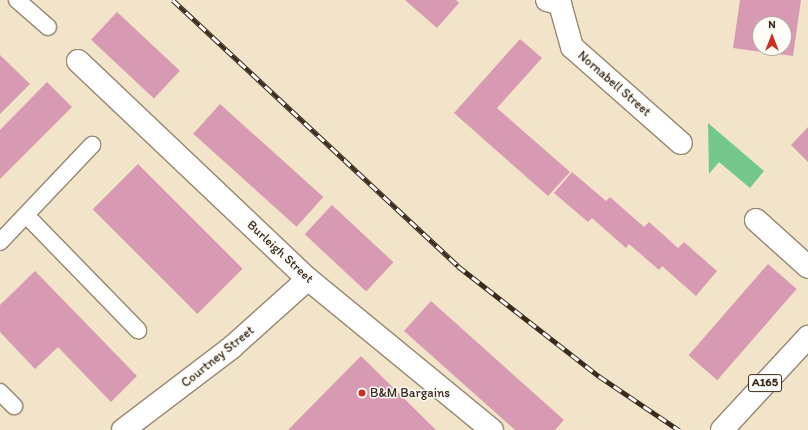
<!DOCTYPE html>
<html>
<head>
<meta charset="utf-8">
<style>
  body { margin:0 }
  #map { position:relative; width:808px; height:430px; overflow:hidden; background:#f2e4c8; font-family:Itim,sans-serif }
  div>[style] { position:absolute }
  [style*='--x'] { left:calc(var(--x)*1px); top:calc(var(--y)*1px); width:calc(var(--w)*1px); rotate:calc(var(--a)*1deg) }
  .green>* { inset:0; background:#75c88b }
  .building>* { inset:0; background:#d899b2; transform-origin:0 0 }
  .roads { filter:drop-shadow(1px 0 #968773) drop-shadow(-1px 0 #968773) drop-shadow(0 1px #968773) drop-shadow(0 -1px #968773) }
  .service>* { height:16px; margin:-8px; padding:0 8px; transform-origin:8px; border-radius:8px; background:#fff }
  .minor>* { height:22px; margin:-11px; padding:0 11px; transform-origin:11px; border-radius:11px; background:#fff }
  .trunk>* { height:22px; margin:-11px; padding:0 11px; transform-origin:11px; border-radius:11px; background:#fff }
  .rail>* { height:4.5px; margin-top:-2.25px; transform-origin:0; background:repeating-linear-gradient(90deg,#fdfcf7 0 9px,#3b2a1e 0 18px); box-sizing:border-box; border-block:1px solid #3b2a1e }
  .dots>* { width:11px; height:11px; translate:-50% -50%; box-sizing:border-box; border:2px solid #fdfcf7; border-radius:50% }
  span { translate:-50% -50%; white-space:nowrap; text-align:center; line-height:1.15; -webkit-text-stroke:3px #fdfcf7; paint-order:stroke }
  .shield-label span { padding:1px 3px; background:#fdfcf7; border:1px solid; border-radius:3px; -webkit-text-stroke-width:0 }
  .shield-label { font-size:12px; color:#3b2a1e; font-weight:700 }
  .street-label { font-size:13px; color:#3b2a1e }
  .poi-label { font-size:13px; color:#3b2a1e }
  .left { translate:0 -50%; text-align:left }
  .north { position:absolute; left:752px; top:16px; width:40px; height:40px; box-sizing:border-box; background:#fdfcf7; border:1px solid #afa8a0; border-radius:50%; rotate:0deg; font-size:11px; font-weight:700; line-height:16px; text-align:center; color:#3b2a1e }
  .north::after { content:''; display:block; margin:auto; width:14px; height:18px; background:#c8321e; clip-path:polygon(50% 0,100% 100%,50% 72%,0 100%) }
</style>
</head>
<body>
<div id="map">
  <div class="green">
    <div style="clip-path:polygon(708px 123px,764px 171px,750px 188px,719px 162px,709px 174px)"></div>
  </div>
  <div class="building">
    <div style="clip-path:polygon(405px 0,456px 0,459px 3px,437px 28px)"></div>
    <div style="clip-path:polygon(evenodd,740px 0,801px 0,793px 56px,733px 48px,740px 0,760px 24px,784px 24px,784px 48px,760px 48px,760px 24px)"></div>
    <div style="left:117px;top:12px;width:86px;height:38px;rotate:43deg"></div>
    <div style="clip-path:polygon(520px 39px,542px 58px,497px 108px,570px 172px,548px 196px,454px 113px)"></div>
    <div style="clip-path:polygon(0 55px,30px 84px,0 114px)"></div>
    <div style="clip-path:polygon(47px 82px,72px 107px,0 179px,0 130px)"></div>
    <div style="left:220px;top:104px;width:139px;height:40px;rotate:42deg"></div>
    <div style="clip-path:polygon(808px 127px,808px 162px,791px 145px)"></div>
    <div style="left:138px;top:164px;width:148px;height:64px;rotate:45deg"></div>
    <div style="clip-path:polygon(572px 172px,606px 201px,610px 197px,644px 227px,649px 222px,678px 248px,684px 242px,717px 271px,696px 296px,662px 266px,659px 270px,629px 244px,626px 248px,592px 218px,588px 222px,554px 193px)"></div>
    <div style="left:332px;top:205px;width:84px;height:40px;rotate:43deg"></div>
    <div style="left:768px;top:264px;width:38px;height:121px;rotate:41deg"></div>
    <div style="clip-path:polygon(35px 271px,137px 376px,111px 402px,58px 347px,35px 369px,0 332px,0 305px)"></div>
    <div style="clip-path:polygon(431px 301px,564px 420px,555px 430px,515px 430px,404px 331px)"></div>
    <div style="clip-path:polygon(361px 356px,436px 430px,288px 430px)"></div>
  </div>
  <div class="roads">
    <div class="service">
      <div style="--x:17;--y:0;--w:41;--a:41.1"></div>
      <div style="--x:26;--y:215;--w:161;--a:45.8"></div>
      <div style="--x:0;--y:242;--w:134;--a:-46.5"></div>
      <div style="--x:0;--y:392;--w:20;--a:45"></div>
    </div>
    <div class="minor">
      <div style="--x:547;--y:0;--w:14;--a:17"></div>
      <div style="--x:560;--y:4;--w:45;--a:74.4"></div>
      <div style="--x:572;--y:47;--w:145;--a:41.4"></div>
      <div style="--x:78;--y:61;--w:317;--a:43.5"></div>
      <div style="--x:308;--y:279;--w:238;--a:39.4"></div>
      <div style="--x:756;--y:220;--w:70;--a:42.1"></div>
      <div style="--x:123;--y:430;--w:136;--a:-37.2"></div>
      <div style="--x:231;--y:348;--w:103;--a:-41.9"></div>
    </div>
    <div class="trunk">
      <div style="--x:722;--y:430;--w:127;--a:-47.2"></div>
    </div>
  </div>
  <div class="rail">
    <div style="--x:173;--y:0;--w:390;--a:43"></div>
    <div style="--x:458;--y:266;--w:179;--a:38"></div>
    <div style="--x:599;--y:376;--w:97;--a:34"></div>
  </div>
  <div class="dots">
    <div style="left:362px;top:393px;background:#c8321e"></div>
  </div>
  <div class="shield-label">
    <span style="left:765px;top:383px">A165</span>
  </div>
  <div class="street-label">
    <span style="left:614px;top:84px;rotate:41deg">Nornabell Street</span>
    <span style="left:280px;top:252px;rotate:43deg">Burleigh Street</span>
    <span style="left:218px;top:357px;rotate:-39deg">Courtney Street</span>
  </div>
  <div class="poi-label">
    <span class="left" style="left:370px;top:393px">B&amp;M Bargains</span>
  </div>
  <div class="north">N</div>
</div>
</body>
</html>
